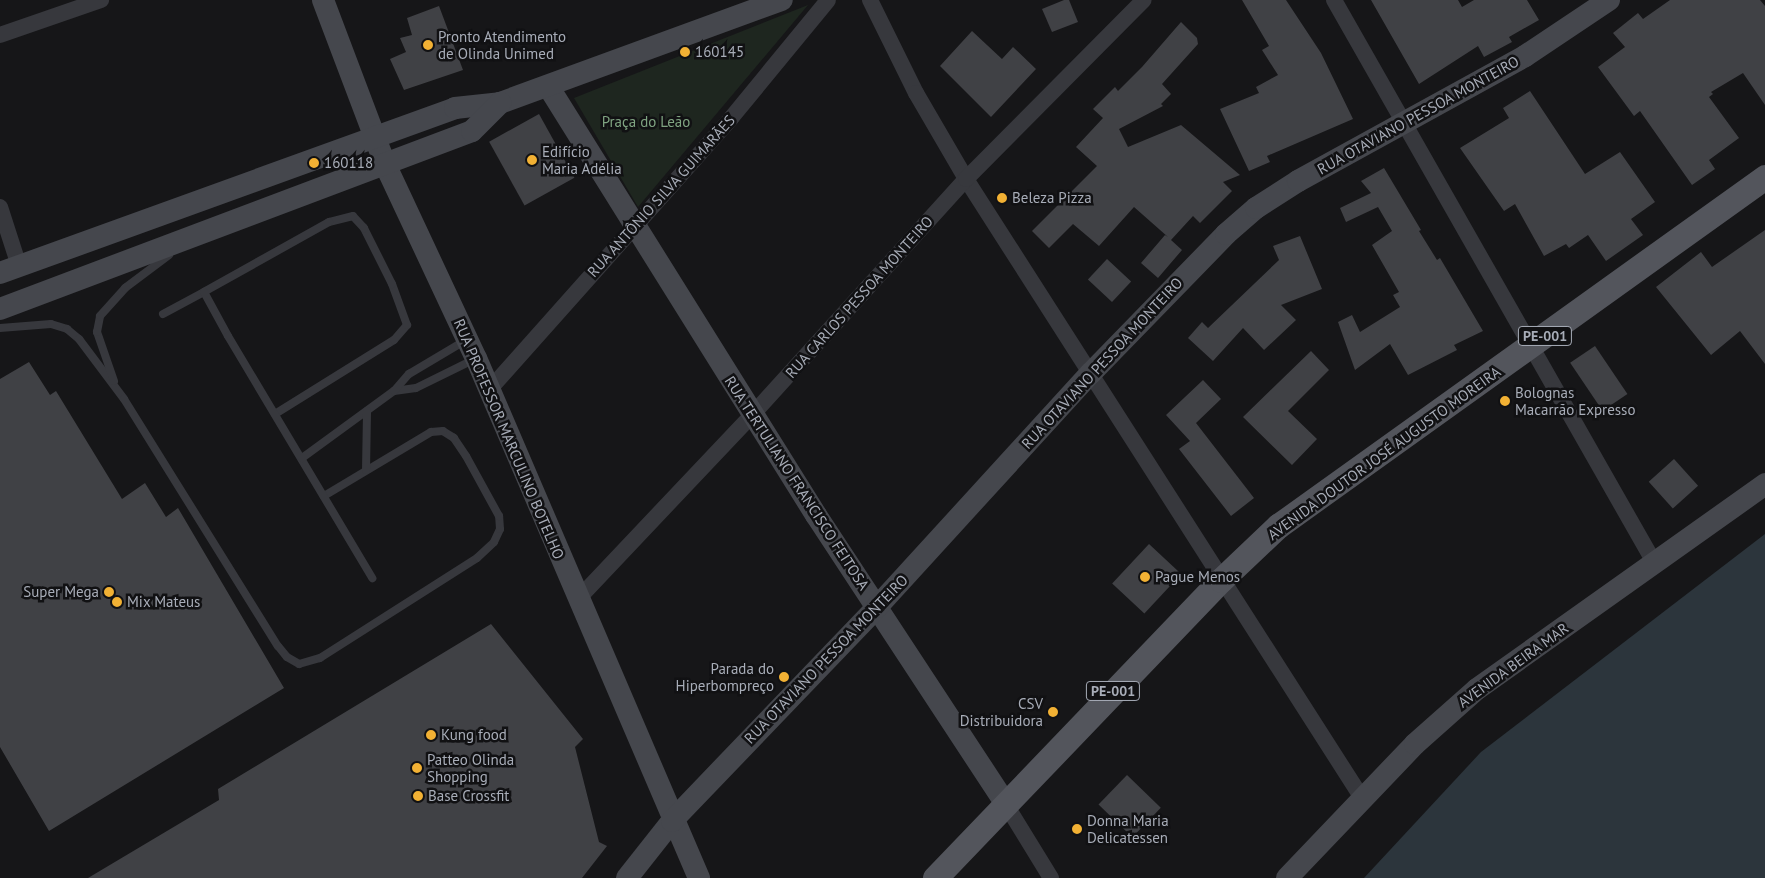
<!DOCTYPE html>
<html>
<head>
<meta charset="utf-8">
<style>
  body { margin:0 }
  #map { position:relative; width:1765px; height:878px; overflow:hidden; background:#161618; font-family:"PT Sans",sans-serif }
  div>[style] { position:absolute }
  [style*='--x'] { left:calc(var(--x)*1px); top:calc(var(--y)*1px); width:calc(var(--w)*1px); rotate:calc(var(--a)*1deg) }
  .green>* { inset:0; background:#1e261f }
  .water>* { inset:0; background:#2c353c }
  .building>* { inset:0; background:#404145; transform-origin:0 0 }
  .lane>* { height:8px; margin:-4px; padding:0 4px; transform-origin:4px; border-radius:4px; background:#37383d }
  .street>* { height:16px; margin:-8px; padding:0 8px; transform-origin:8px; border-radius:8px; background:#37383d }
  .secondary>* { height:22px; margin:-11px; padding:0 11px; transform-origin:11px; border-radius:11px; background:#45474d }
  .primary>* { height:25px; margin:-12.5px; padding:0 12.5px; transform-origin:12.5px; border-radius:12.5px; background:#53555c }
  .dots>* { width:14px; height:14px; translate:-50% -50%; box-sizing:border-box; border:2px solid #111113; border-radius:50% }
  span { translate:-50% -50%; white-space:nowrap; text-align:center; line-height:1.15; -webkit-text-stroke:5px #111113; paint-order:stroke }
  .shield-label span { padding:1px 4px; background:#111113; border:1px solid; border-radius:4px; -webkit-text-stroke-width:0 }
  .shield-label { font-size:14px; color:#a8adb8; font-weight:700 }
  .poi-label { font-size:15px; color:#a8adb8 }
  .left { translate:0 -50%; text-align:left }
  .right { translate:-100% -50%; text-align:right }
  .street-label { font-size:15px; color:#a8adb8 }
  .park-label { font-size:15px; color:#7fa381 }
</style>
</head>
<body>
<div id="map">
  <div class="green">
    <div style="clip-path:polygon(808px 5px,638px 207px,574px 98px)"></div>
  </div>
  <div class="water">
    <div style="clip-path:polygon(1765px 534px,1765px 878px,1364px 878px,1481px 752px)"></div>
  </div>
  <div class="building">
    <div style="clip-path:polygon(1064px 0,1069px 0,1078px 22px,1052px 32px,1042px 9px)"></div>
    <div style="clip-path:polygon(1242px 0,1286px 0,1321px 53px,1353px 119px,1267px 156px,1270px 162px,1249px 171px,1220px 109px,1259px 93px,1256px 87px,1278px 75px,1262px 50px,1269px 46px)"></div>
    <div style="clip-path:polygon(1371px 0,1458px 0,1462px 7px,1474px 0,1527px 0,1539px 20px,1509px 37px,1512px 42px,1484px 57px,1478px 46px,1419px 84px)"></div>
    <div style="clip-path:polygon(1670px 0,1760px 0,1765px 6px,1765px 105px,1743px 73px,1711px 92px,1713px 94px,1709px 97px,1739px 138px,1709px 160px,1715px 169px,1692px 185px,1640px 111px,1634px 116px,1598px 67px,1625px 47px,1613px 33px,1638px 13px,1643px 19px)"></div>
    <div style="clip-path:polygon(439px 6px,463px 70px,404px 90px,390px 59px,406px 52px,400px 38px,412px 35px,407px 18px)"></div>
    <div style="clip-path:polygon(1181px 22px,1197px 38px,1198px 44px,1162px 84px,1171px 94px,1161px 104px,1163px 106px,1119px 129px,1128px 147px,1181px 125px,1240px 175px,1223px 182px,1232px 191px,1200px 223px,1193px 216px,1171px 240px,1182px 250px,1158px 278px,1141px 263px,1165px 235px,1168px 237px,1134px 207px,1099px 246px,1073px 224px,1049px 248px,1032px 231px,1097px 166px,1076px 147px,1103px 118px,1093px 109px,1115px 87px,1118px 91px,1142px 67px)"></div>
    <div style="clip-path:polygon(972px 31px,1002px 59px,1013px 47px,1036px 69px,991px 117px,940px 66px)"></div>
    <div style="clip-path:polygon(1530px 91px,1585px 174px,1620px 152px,1655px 202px,1631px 219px,1643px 235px,1606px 261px,1588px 235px,1569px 248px,1566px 244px,1544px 256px,1515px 204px,1504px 211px,1460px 148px,1509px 118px,1503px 108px)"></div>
    <div style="left:539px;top:114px;width:73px;height:57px;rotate:61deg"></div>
    <div style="clip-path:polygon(1384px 168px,1421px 230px,1419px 231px,1437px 260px,1440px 258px,1483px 331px,1454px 345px,1457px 350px,1408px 375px,1390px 344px,1355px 370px,1338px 322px,1352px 315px,1360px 332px,1400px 307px,1393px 295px,1399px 292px,1372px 245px,1392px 231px,1378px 207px,1346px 222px,1340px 208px,1371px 193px,1361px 181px)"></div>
    <div style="clip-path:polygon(1765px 230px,1765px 364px,1740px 331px,1711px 355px,1656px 287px,1701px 252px,1712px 267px)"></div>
    <div style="clip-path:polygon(1300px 236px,1322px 289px,1281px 305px,1296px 320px,1264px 350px,1243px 328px,1213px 361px,1188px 338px,1202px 322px,1208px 328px,1279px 260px,1273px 246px)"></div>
    <div style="left:1107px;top:259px;width:33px;height:28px;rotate:43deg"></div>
    <div style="left:1595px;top:346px;width:58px;height:30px;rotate:56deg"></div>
    <div style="clip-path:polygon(1311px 351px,1329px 370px,1288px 411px,1317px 439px,1292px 465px,1243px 417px)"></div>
    <div style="clip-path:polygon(29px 362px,50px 395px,56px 391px,122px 499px,145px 483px,166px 517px,178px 508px,284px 688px,49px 831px,0 747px,0 379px)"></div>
    <div style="clip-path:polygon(1203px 380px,1221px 399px,1196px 423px,1254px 498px,1231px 516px,1179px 449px,1190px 441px,1166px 415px)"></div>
    <div style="left:1674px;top:459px;width:36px;height:34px;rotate:48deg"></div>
    <div style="left:1149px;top:544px;width:44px;height:54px;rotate:43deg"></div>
    <div style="clip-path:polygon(491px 624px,583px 739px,575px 747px,599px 842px,607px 846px,582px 878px,88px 878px,219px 800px,218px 789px)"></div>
    <div style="left:1127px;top:775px;width:47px;height:41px;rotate:44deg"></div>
  </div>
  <div class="lane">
    <div style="--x:163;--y:314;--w:47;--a:-28.2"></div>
    <div style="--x:0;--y:328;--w:51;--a:-4.5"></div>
    <div style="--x:51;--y:324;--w:17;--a:17"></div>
    <div style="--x:67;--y:329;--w:16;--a:40"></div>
    <div style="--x:79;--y:339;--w:75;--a:53.1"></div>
    <div style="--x:124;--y:399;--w:291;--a:58.1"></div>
    <div style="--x:278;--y:646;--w:14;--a:51"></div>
    <div style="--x:287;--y:657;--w:14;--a:30"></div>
    <div style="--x:299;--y:664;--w:22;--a:-16"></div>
    <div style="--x:320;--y:658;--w:186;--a:-32.5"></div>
    <div style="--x:477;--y:558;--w:23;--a:-43"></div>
    <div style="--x:494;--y:542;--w:14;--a:-65"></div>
    <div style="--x:500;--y:529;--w:13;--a:-94"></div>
    <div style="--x:499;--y:516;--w:68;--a:-118.8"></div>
    <div style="--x:466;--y:456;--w:22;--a:-124"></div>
    <div style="--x:454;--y:438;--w:13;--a:-148"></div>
    <div style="--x:443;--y:431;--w:12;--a:175"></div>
    <div style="--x:431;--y:432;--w:125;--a:149.1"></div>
    <div style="--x:114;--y:381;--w:52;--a:-109.1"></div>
    <div style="--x:97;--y:332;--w:16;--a:-79"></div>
    <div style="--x:100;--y:316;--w:38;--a:-48"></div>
    <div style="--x:125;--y:288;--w:55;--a:-36.9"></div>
    <div style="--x:394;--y:391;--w:22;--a:-8"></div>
    <div style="--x:416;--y:388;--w:66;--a:-26.2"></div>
    <div style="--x:275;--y:414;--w:140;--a:-31.9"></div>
    <div style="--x:394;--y:340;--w:20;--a:-49"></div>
    <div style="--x:407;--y:325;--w:44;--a:-110.1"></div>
    <div style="--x:392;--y:284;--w:63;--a:-116.6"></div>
    <div style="--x:364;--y:228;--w:16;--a:-133"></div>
    <div style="--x:353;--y:216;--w:25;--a:166"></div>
    <div style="--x:329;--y:222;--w:143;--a:150.8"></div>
    <div style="--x:204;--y:292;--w:50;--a:61.4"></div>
    <div style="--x:228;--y:336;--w:282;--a:59.2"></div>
    <div style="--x:302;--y:458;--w:114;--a:-36.1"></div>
    <div style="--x:394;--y:391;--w:23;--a:-49"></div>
    <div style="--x:409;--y:374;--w:66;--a:-30.8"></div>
    <div style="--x:366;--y:470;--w:59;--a:-89"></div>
  </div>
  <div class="street">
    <div style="--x:870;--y:0;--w:104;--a:63.7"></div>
    <div style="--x:916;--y:93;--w:99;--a:59.8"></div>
    <div style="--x:966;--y:179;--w:735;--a:57.39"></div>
    <div style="--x:1334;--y:0;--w:649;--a:60.35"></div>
    <div style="--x:0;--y:35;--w:107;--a:-19.1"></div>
    <div style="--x:0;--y:207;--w:62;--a:72.1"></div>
    <div style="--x:489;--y:390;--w:365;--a:-48.3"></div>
    <div style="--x:732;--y:117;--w:151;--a:-50.6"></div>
    <div style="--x:578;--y:599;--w:253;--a:-46.6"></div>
    <div style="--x:752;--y:415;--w:319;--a:-47.8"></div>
    <div style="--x:966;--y:179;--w:252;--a:-45.2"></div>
    <div style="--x:1005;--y:803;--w:88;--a:58.5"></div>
  </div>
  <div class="secondary">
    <div style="--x:323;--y:0;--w:175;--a:69.3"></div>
    <div style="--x:385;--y:164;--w:214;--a:64.9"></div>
    <div style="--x:476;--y:358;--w:566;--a:66.79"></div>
    <div style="--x:548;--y:86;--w:506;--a:58.01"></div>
    <div style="--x:816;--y:515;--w:344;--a:56.7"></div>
    <div style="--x:0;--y:273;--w:484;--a:-19.9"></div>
    <div style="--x:455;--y:108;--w:45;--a:-6.3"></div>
    <div style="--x:500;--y:103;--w:300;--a:-20.1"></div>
    <div style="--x:0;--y:309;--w:504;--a:-20.66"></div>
    <div style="--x:472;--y:131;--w:40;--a:-45"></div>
    <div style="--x:627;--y:878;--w:73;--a:-51.7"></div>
    <div style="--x:672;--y:821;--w:296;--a:-46.2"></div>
    <div style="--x:877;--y:607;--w:317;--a:-47.6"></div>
    <div style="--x:1091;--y:373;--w:194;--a:-45.8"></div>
    <div style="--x:1226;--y:234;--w:40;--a:-41"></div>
    <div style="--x:1256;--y:208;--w:50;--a:-32.7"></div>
    <div style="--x:1298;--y:181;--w:259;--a:-28.8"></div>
    <div style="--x:1525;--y:56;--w:101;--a:-33.7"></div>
    <div style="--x:1287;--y:878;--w:185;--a:-46.3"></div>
    <div style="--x:1415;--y:744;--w:83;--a:-41.6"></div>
    <div style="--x:1477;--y:689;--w:354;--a:-35.4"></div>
  </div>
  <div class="primary">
    <div style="--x:935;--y:878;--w:413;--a:-46.2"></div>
    <div style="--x:1221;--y:580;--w:79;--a:-43.5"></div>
    <div style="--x:1278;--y:526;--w:599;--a:-35.63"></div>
  </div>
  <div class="dots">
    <div style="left:428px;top:45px;background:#f2b134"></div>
    <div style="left:685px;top:52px;background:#f2b134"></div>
    <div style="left:532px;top:160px;background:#f2b134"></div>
    <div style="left:314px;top:163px;background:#f2b134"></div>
    <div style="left:1002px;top:198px;background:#f2b134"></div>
    <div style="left:1505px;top:401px;background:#f2b134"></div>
    <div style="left:1145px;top:577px;background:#f2b134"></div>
    <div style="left:109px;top:592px;background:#f2b134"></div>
    <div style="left:117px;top:602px;background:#f2b134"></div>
    <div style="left:784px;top:677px;background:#f2b134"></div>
    <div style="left:1053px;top:712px;background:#f2b134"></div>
    <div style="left:431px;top:735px;background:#f2b134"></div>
    <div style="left:417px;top:768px;background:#f2b134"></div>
    <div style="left:418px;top:796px;background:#f2b134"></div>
    <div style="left:1077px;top:829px;background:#f2b134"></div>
  </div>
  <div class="shield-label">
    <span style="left:1545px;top:336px">PE-001</span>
    <span style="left:1113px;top:691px">PE-001</span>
  </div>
  <div class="poi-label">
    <span class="left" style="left:438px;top:45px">Pronto Atendimento<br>de Olinda Unimed</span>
    <span class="left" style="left:695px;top:52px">160145</span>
    <span class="left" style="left:542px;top:160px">Edifício<br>Maria Adélia</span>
    <span class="left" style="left:324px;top:163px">160118</span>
    <span class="left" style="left:1012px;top:198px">Beleza Pizza</span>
    <span class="left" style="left:1515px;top:401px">Bolognas<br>Macarrão Expresso</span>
    <span class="left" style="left:1155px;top:577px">Pague Menos</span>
    <span class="right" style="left:99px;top:592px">Super Mega</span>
    <span class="left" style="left:127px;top:602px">Mix Mateus</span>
    <span class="right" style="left:774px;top:677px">Parada do<br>Hiperbompreço</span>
    <span class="right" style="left:1043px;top:712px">CSV<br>Distribuidora</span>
    <span class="left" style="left:441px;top:735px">Kung food</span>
    <span class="left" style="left:427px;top:768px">Patteo Olinda<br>Shopping</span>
    <span class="left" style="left:428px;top:796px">Base Crossfit</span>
    <span class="left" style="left:1087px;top:829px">Donna Maria<br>Delicatessen</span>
  </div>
  <div class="street-label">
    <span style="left:1418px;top:115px;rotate:-29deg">RUA OTAVIANO PESSOA MONTEIRO</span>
    <span style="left:661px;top:196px;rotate:-48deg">RUA ANTÔNIO SILVA GUIMARÃES</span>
    <span style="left:859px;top:297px;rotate:-48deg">RUA CARLOS PESSOA MONTEIRO</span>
    <span style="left:1102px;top:363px;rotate:-47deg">RUA OTAVIANO PESSOA MONTEIRO</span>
    <span style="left:509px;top:439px;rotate:67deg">RUA PROFESSOR MARCULINO BOTELHO</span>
    <span style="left:1384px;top:453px;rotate:-36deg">AVENIDA DOUTOR JOSÉ AUGUSTO MOREIRA</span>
    <span style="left:797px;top:483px;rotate:57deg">RUA TERTULIANO FRANCISCO FEITOSA</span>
    <span style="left:826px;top:659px;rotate:-46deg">RUA OTAVIANO PESSOA MONTEIRO</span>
    <span style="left:1513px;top:665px;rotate:-36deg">AVENIDA BEIRA MAR</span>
  </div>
  <div class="park-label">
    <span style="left:646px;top:122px">Praça do Leão</span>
  </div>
</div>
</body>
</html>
